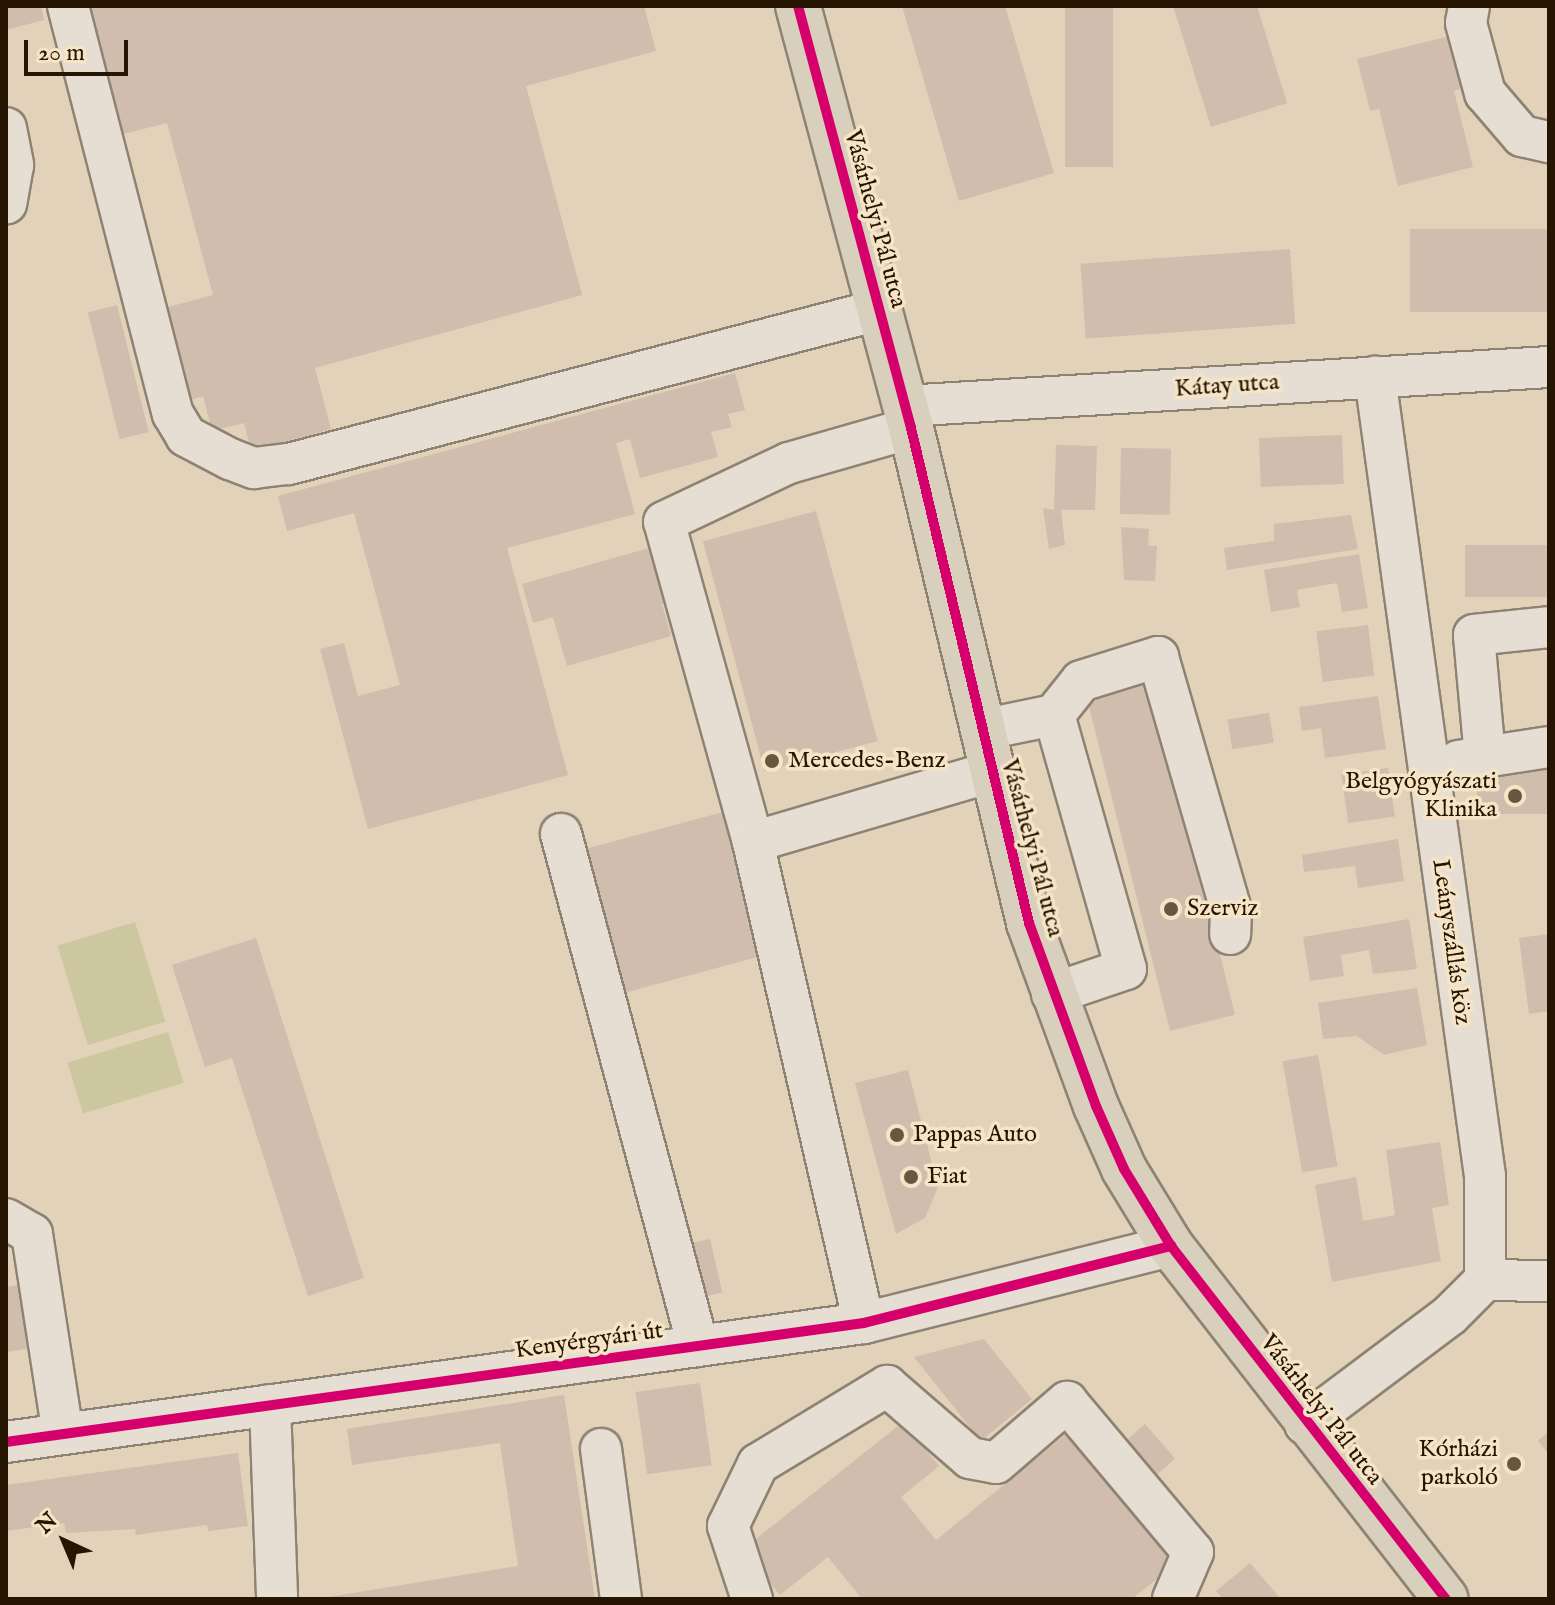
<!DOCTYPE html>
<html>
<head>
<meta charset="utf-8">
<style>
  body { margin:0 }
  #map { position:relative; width:1555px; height:1605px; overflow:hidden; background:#e1d2b9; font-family:"IM FELL English",serif }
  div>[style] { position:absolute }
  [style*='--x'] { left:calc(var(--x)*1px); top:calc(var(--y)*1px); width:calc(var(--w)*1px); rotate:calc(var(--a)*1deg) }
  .green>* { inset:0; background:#ccc79e; transform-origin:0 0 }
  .building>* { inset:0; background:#d0bdad; transform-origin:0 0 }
  .roads { filter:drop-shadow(2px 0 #8e8373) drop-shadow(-2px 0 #8e8373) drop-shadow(0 2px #8e8373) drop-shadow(0 -2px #8e8373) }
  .minor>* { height:40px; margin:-20px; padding:0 20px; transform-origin:20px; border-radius:20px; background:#e6ded2 }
  .major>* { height:44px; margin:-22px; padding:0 22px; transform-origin:22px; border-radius:22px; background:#d9cfbd }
  .cycleway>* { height:10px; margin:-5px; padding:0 5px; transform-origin:5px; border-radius:5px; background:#d6006c }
  .dots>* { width:22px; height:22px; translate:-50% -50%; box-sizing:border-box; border:4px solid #f6e4c7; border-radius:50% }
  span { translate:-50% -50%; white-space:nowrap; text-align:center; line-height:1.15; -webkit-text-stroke:7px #f6e4c7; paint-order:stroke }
  .street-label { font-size:24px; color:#261500 }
  .poi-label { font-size:24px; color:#261500 }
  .left { translate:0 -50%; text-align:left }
  .right { translate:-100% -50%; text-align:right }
  .frame { position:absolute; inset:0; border:8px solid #261500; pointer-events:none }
  .north { position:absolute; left:24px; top:1501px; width:80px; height:80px; -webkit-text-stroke:6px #f6e4c7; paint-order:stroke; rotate:316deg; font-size:22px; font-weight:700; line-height:32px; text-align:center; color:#261500 }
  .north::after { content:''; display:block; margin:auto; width:28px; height:36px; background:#261500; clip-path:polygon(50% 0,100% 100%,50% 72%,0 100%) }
  .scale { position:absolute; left:24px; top:40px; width:104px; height:36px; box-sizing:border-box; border:4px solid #261500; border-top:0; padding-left:10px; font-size:24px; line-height:28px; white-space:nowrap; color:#261500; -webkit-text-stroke:6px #f6e4c7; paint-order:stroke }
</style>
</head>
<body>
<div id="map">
  <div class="green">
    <div style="left:135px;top:922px;width:104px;height:81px;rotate:73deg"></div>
    <div style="left:168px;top:1032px;width:53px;height:105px;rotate:73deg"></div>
  </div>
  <div class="building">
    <div style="clip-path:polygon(6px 6px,41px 6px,44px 20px,6px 30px)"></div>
    <div style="clip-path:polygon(85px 6px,644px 6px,656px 51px,526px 86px,582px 295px,315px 368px,331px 429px,251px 451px,244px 423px,212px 431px,203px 396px,190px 400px,165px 308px,213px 295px,167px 123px,119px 135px)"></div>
    <div style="clip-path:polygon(902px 6px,1005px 6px,1054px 173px,959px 201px)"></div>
    <div style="left:1065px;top:6px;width:48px;height:161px"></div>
    <div style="clip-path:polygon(1173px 6px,1257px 6px,1287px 103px,1211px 127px)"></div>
    <div style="clip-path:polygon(1450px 36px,1463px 88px,1454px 91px,1473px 167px,1398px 186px,1379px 109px,1370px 111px,1357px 59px)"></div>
    <div style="left:1549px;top:229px;width:83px;height:139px;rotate:90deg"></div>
    <div style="left:1290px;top:249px;width:75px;height:210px;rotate:86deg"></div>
    <div style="left:117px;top:305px;width:131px;height:30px;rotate:76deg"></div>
    <div style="clip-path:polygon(735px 373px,745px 410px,728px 414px,732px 427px,711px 432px,718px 457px,640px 478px,630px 439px,616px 443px,635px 514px,507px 548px,568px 775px,368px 829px,320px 649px,344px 643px,358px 696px,400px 685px,354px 513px,287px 531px,278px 496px)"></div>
    <div style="left:1342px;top:435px;width:49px;height:83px;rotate:88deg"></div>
    <div style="clip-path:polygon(1056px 445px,1097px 446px,1095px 510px,1061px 510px,1065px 545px,1049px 549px,1043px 508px,1054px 510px)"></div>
    <div style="left:1121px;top:448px;width:50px;height:66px;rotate:1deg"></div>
    <div style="left:816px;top:511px;width:238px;height:117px;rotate:75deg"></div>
    <div style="clip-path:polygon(1351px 515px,1358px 549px,1227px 570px,1224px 548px,1274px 541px,1274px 524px)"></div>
    <div style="clip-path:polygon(1121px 527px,1149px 529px,1148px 546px,1157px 546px,1155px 581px,1124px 580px)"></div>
    <div style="left:1549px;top:545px;width:52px;height:84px;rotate:90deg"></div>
    <div style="clip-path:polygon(656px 546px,671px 601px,662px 604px,671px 636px,567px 666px,553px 617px,533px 623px,522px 584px)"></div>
    <div style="clip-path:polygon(1359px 554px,1368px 608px,1342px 612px,1337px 583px,1297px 590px,1300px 607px,1271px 612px,1264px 570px)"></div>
    <div style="left:1368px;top:625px;width:51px;height:52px;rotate:83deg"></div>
    <div style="left:1151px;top:678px;width:347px;height:67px;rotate:76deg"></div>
    <div style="clip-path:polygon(1378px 696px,1386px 749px,1325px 758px,1321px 728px,1302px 731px,1299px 707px)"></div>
    <div style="left:1269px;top:713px;width:30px;height:42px;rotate:81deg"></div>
    <div style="left:1388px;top:768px;width:49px;height:47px;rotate:82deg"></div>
    <div style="left:1549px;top:769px;width:45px;height:72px;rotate:90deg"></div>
    <div style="left:727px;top:811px;width:149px;height:145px;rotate:75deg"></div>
    <div style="clip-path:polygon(1398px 839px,1404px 881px,1358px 888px,1355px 866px,1304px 872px,1302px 855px)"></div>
    <div style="clip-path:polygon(1409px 919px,1417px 969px,1373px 974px,1369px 950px,1341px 955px,1344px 976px,1310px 981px,1303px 937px)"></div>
    <div style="clip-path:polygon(1549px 934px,1549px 1011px,1529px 1014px,1519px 938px)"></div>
    <div style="clip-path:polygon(256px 938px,364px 1278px,308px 1296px,232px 1058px,205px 1067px,172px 965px)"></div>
    <div style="clip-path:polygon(1417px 988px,1427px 1045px,1384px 1055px,1357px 1036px,1323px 1039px,1318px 1003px)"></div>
    <div style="left:1318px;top:1055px;width:113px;height:36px;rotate:80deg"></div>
    <div style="clip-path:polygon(908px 1070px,938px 1187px,925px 1218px,896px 1234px,855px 1083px)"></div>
    <div style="clip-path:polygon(1440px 1142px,1449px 1205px,1432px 1208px,1441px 1261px,1332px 1282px,1315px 1185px,1356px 1177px,1363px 1221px,1395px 1215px,1386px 1150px)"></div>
    <div style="left:710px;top:1239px;width:55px;height:18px;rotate:77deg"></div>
    <div style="clip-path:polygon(19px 1285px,30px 1348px,6px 1352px,6px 1287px)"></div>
    <div style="clip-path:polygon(984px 1339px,1032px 1399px,981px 1441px,914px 1357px)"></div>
    <div style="left:700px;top:1383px;width:83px;height:65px;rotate:82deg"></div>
    <div style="clip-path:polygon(564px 1395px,595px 1599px,316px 1599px,518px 1566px,500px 1443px,352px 1465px,347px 1429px)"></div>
    <div style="clip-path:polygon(903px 1422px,939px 1466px,901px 1497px,936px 1540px,1071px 1430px,1178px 1562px,1132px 1599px,862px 1599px,828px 1557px,780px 1595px,756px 1566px,752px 1542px)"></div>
    <div style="left:1145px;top:1424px;width:46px;height:25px;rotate:49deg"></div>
    <div style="clip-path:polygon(1549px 1431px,1549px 1454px,1538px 1441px)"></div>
    <div style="clip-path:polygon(238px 1453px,248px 1526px,208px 1531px,207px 1525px,136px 1535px,135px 1529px,66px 1533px,64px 1523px,6px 1531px,6px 1485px)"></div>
    <div style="clip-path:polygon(1250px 1563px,1281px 1599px,1223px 1599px,1216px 1591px)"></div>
  </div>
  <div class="roads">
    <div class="minor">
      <div style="--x:68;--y:6;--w:421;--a:75.6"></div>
      <div style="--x:173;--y:414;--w:26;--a:59"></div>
      <div style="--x:186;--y:436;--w:50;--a:27.6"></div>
      <div style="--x:230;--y:459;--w:26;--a:21"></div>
      <div style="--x:254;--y:468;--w:35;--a:-7"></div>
      <div style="--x:289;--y:464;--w:609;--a:-14.65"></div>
      <div style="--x:1469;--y:6;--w:17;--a:100"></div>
      <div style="--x:1466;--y:23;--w:73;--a:74.8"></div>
      <div style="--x:1485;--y:93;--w:57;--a:49.3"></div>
      <div style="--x:1522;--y:136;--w:28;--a:13"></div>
      <div style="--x:6;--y:128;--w:38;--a:79"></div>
      <div style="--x:13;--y:165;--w:39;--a:100"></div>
      <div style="--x:904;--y:406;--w:646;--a:-3.46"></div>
      <div style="--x:981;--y:730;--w:75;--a:-11.6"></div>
      <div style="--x:1054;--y:715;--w:43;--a:-51.5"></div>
      <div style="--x:1081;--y:681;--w:81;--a:-17.3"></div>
      <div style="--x:1158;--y:657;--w:263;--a:73.9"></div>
      <div style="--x:1231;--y:910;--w:24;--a:92"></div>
      <div style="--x:1485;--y:757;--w:122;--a:-95.2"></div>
      <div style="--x:1474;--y:635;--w:75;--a:-6.1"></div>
      <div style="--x:1458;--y:761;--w:92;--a:-8.7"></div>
      <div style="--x:561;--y:834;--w:530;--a:75.02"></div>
      <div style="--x:753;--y:842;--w:332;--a:-105.5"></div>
      <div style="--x:664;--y:522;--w:138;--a:-25.3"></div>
      <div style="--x:789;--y:463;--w:127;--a:-16"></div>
      <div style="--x:1052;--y:994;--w:78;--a:-18.7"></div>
      <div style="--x:1126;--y:969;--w:264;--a:-105.8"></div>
      <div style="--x:6;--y:1219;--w:30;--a:30"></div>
      <div style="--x:32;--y:1234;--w:202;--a:81.2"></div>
      <div style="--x:1485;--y:1280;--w:64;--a:0.9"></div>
      <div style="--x:864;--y:1323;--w:494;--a:-103"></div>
      <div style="--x:753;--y:842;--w:248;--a:-16.4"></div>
      <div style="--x:270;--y:1405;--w:194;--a:87.9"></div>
      <div style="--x:1305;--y:1424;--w:181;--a:-36.9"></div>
      <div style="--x:1450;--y:1315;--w:49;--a:-45"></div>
      <div style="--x:1485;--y:1280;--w:104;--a:-90"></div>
      <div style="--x:1485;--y:1176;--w:807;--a:-97.84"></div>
      <div style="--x:6;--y:1442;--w:866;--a:-7.9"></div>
      <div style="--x:864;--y:1323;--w:317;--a:-14.1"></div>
      <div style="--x:601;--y:1449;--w:151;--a:82.4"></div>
      <div style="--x:752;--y:1599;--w:77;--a:-108.2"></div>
      <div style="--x:728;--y:1526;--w:69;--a:-64.2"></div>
      <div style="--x:758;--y:1464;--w:151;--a:-31.2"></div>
      <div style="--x:887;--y:1386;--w:110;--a:40.9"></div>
      <div style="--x:970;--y:1458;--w:26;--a:11"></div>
      <div style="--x:996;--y:1463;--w:94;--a:-40.7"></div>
      <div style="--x:1067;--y:1402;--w:196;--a:50"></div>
      <div style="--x:1193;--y:1552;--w:51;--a:113.1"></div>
    </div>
    <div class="major">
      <div style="--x:798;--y:6;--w:437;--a:75"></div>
      <div style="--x:911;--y:428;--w:509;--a:76.59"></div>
      <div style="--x:1029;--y:923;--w:195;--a:69.9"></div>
      <div style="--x:1096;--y:1106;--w:69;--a:66"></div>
      <div style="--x:1124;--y:1169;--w:90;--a:58.6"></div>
      <div style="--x:1171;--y:1246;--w:447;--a:52.1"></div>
    </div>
  </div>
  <div class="cycleway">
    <div style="--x:798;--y:6;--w:437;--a:75"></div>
    <div style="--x:911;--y:428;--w:509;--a:76.59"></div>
    <div style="--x:1029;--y:923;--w:195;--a:69.9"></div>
    <div style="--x:1096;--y:1106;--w:69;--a:66"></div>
    <div style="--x:1124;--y:1169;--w:90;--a:58.6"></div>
    <div style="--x:1171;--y:1246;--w:447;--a:52.1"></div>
    <div style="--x:6;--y:1442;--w:866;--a:-7.9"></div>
    <div style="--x:864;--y:1323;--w:317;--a:-14.1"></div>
  </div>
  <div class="dots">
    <div style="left:772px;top:761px;background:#675741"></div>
    <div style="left:1515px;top:796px;background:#675741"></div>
    <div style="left:1171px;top:909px;background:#675741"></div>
    <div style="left:897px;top:1135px;background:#675741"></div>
    <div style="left:911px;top:1177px;background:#675741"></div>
    <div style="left:1514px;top:1464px;background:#675741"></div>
  </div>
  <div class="street-label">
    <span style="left:875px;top:219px;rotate:75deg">Vásárhelyi Pál utca</span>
    <span style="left:1227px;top:386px;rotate:-4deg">Kátay utca</span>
    <span style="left:1032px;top:848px;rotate:75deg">Vásárhelyi Pál utca</span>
    <span style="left:1451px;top:942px;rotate:82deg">Leányszállás köz</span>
    <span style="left:589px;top:1341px;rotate:-8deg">Kenyérgyári út</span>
    <span style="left:1321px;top:1410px;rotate:52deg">Vásárhelyi Pál utca</span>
  </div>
  <div class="poi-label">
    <span class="left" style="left:788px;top:761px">Mercedes-Benz</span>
    <span class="right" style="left:1497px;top:796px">Belgyógyászati<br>Klinika</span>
    <span class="left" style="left:1187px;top:909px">Szerviz</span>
    <span class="left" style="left:913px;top:1135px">Pappas Auto</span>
    <span class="left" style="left:927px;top:1177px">Fiat</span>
    <span class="right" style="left:1498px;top:1464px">Kórházi<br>parkoló</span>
  </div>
  <div class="frame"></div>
  <div class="north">N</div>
  <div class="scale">20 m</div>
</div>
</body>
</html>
